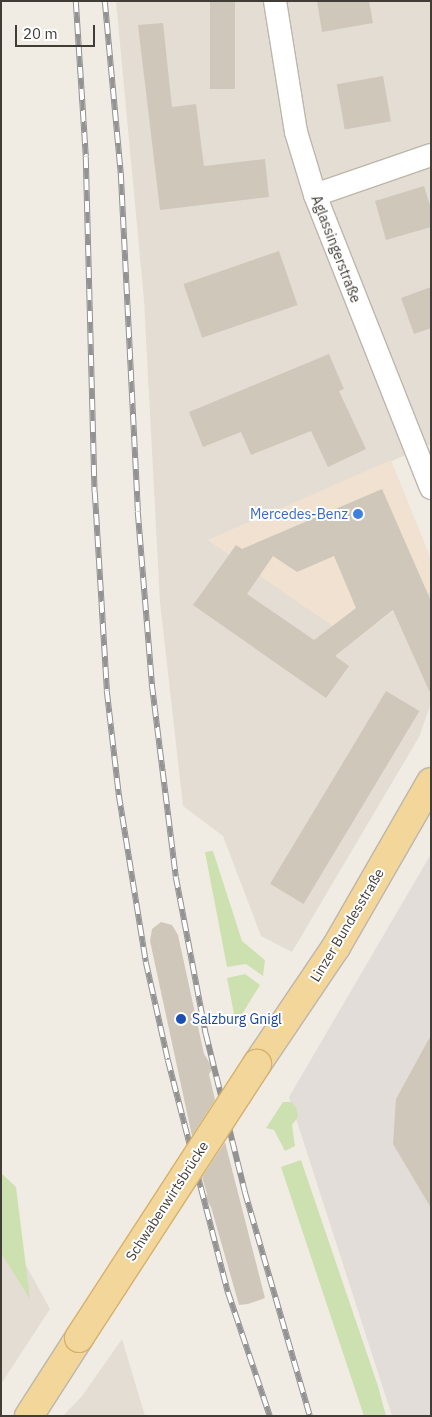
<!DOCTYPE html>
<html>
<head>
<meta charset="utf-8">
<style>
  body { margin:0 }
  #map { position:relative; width:432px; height:1417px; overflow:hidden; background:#f0ece4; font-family:"IBM Plex Sans",sans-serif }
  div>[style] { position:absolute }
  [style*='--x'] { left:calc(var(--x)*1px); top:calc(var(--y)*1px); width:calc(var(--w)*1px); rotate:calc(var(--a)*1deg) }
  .residential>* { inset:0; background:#e3ddd3 }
  .commercial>* { inset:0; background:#f0e1d0 }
  .industrial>* { inset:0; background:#e2ddd9 }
  .green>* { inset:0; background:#cde1b0 }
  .building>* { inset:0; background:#d0c7bb; transform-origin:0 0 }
  .roads { filter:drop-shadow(1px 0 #bdb6ab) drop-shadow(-1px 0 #bdb6ab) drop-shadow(0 1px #bdb6ab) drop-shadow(0 -1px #bdb6ab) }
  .minor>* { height:22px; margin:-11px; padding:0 11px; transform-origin:11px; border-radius:11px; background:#fff }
  .primary>* { height:28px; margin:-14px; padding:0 14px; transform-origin:14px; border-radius:14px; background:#f3d69a }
  .rail>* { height:5.5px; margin-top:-2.75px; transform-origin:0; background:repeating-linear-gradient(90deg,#fff 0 11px,#939393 0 22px); box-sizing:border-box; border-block:1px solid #939393 }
  .bridges { filter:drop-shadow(1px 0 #d6b16c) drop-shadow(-1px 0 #d6b16c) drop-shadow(0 1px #d6b16c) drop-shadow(0 -1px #d6b16c) }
  .primary-bridge>* { height:28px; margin:-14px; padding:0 14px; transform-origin:14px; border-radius:14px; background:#f3d69a }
  .dots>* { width:14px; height:14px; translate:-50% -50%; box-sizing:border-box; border:2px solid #fff; border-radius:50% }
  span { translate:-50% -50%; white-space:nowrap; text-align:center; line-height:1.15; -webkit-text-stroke:4px #fff; paint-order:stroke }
  .street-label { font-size:14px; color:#413c35 }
  .shop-label { font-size:14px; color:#366cbe }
  .right { translate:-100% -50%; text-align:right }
  .transit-label { font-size:14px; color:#164399 }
  .left { translate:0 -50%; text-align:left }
  .frame { position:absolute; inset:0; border:2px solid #413c35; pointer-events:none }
  .scale { position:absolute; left:15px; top:25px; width:80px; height:22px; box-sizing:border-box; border:2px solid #413c35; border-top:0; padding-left:6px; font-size:15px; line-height:18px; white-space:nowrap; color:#413c35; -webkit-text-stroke:4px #fff; paint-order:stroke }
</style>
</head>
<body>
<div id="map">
  <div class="residential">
    <div style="clip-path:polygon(116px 1px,431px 1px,431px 444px,208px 540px,354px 640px,392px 612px,431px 591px,431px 703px,419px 737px,292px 952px,261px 936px,223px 836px,183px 806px,160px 602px,144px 300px)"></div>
    <div style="clip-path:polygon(1px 1228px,7px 1231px,50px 1309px,1px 1384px)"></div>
    <div style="clip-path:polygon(122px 1339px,145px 1416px,63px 1416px,82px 1396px)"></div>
  </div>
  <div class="commercial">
    <div style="clip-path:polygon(391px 460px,431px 559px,431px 591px,392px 612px,354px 641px,208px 540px)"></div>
  </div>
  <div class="industrial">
    <div style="clip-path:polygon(431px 854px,431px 1416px,392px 1416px,289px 1097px)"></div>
  </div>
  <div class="green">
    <div style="clip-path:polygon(213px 851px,242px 941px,265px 960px,263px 976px,246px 964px,227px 967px,205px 852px)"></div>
    <div style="clip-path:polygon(245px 974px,260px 985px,236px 1024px,227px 978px)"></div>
    <div style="clip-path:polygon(283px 1102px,291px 1102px,296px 1107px,298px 1117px,292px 1125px,295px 1146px,285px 1151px,274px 1130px,266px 1128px)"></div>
    <div style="clip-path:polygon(301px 1160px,378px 1386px,386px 1416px,364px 1416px,281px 1167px)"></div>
    <div style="clip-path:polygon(1px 1173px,16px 1187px,30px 1299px,1px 1253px)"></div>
  </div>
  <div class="building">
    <div style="left:210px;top:1px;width:25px;height:88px"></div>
    <div style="clip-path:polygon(317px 1px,369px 1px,373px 23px,322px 32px)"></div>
    <div style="clip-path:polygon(163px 23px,172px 107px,196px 104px,204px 166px,265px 159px,269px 197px,160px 210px,138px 25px)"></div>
    <div style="left:383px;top:76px;width:46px;height:47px;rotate:80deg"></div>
    <div style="clip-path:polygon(424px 186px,431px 209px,431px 227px,386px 240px,375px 201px)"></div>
    <div style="left:279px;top:251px;width:57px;height:101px;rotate:71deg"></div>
    <div style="clip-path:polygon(431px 287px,431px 328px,414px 334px,401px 298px)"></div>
    <div style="clip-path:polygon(329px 354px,344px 389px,339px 391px,366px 449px,328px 467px,311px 431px,251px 455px,241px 432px,203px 447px,189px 412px)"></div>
    <div style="clip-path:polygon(evenodd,382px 489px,431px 601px,431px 695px,393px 610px,335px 656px,349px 666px,326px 698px,193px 605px,236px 545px,242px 549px,382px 489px,273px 556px,297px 572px,334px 556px,356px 608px,314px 640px,247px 594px,273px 556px)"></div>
    <div style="left:386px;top:691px;width:39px;height:225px;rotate:31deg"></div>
    <div style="clip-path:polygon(161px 922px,172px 925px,178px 935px,204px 1054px,213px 1068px,209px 1074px,215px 1100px,192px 1136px,150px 941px,152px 929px)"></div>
    <div style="clip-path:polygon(431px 1035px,431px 1208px,393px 1144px,396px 1099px)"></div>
    <div style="clip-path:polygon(225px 1142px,265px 1298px,248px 1304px,239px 1305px,211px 1207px,205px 1198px,207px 1194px,202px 1177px)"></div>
  </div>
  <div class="roads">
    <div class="minor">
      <div style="--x:275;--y:1;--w:133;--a:80.9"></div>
      <div style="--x:296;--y:132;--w:66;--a:73.2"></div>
      <div style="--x:315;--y:195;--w:315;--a:68.4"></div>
      <div style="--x:315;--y:195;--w:123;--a:-19"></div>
    </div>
    <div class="primary">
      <div style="--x:257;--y:1064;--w:141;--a:-56"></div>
      <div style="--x:336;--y:947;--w:190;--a:-60.1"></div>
      <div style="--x:29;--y:1416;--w:93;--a:-57.3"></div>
    </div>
  </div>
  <div class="rail">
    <div style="--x:76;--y:1;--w:156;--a:86.3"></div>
    <div style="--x:86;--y:157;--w:335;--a:88.5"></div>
    <div style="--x:95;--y:492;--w:199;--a:86.5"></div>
    <div style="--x:107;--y:691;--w:105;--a:83.4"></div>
    <div style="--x:119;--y:795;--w:169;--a:80.8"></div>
    <div style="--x:146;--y:962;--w:100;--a:77.3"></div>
    <div style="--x:168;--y:1060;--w:240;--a:75.5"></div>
    <div style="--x:228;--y:1292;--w:131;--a:71.3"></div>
    <div style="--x:105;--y:1;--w:173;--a:84.7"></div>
    <div style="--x:121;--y:173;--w:339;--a:87.1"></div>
    <div style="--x:138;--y:512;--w:173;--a:85.3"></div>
    <div style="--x:152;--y:684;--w:194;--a:82.9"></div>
    <div style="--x:176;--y:877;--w:160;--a:79.2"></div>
    <div style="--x:206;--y:1034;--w:163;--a:76.1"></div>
    <div style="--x:245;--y:1192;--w:233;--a:73.8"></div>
  </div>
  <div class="bridges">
    <div class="primary-bridge">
      <div style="--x:79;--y:1338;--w:327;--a:-57"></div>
    </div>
  </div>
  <div class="dots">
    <div style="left:358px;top:514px;background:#3f7fe0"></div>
    <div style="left:181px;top:1019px;background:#1a4fb4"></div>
  </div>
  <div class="street-label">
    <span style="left:336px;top:249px;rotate:69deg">Aglassingerstraße</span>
    <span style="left:347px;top:925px;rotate:-59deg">Linzer Bundesstraße</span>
    <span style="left:167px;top:1201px;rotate:-57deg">Schwabenwirtsbrücke</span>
  </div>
  <div class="shop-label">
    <span class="right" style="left:348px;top:514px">Mercedes-Benz</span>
  </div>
  <div class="transit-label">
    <span class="left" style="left:192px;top:1019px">Salzburg Gnigl</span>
  </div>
  <div class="frame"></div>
  <div class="scale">20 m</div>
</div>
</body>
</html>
